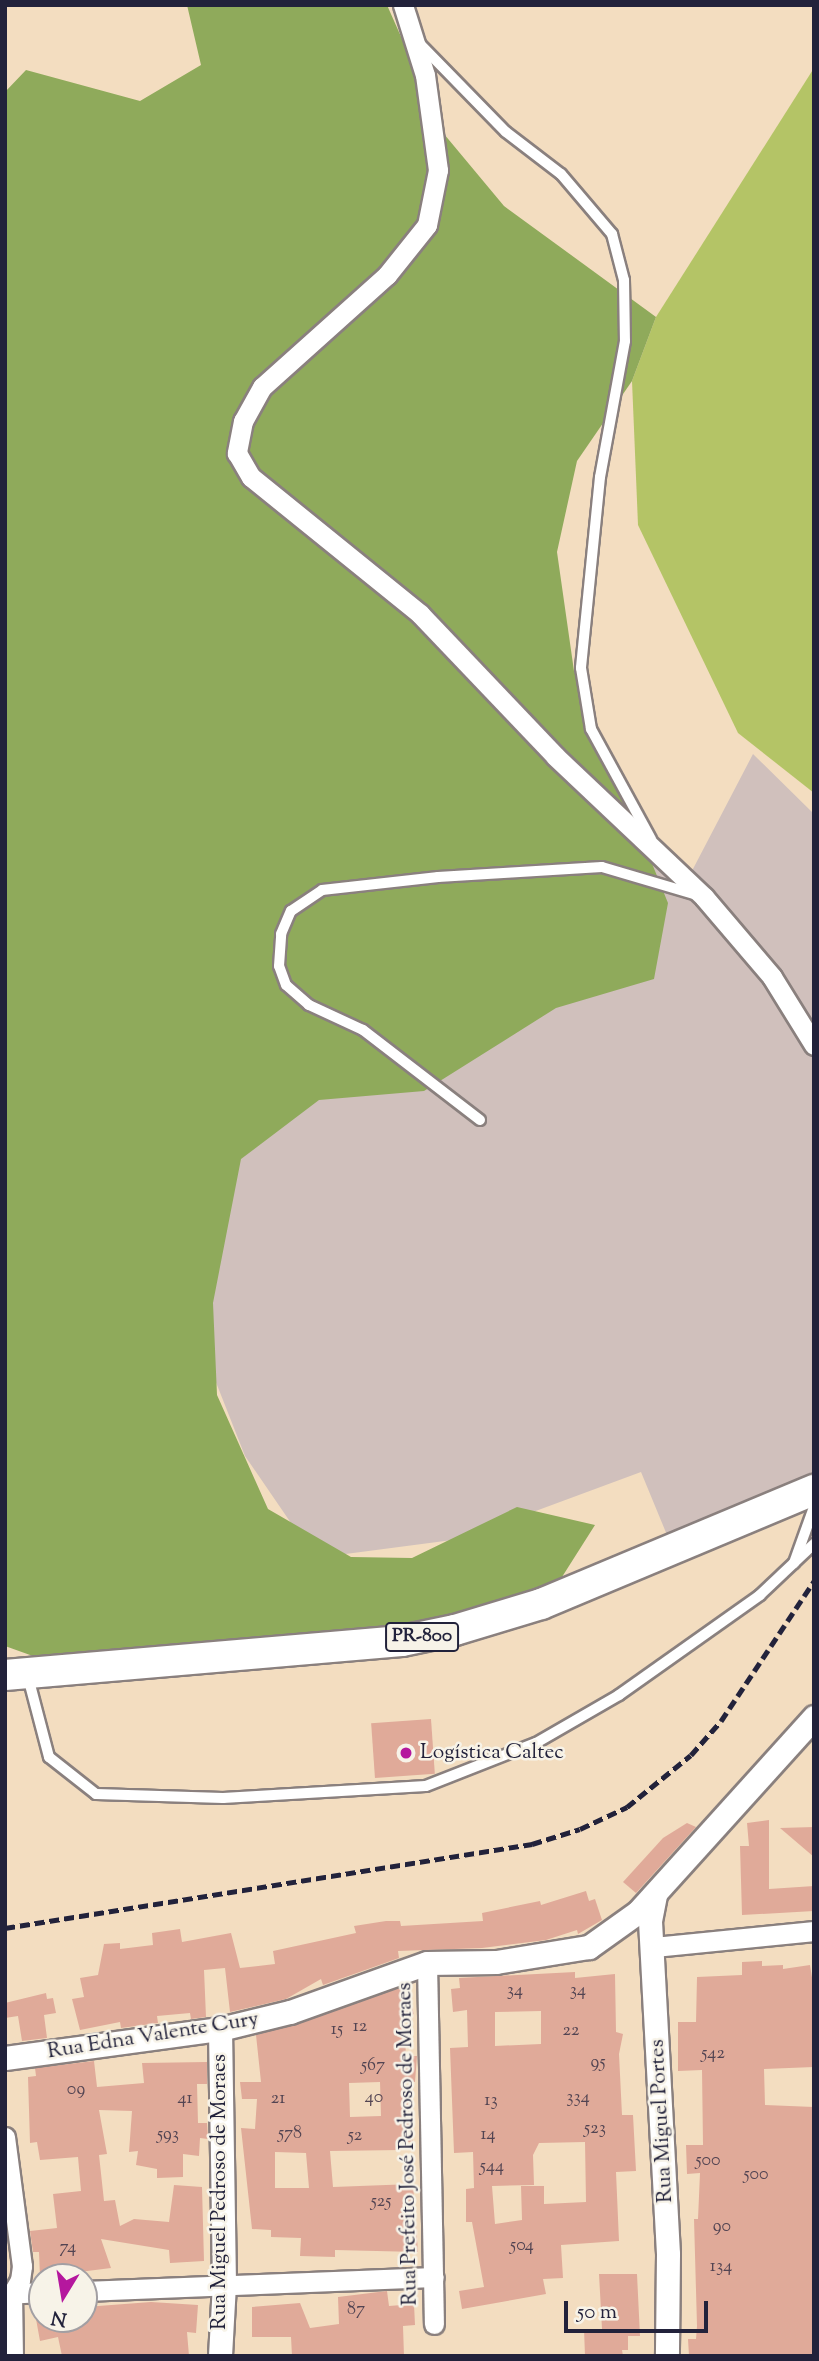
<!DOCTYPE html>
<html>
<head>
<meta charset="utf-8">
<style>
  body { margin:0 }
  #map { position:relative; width:819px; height:2361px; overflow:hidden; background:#f3ddc0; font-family:"Sorts Mill Goudy",serif }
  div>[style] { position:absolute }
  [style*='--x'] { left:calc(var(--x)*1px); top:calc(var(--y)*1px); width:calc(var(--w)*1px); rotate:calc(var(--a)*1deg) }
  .industrial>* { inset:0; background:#d0c0bc }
  .green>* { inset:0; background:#b4c466 }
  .forest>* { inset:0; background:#8faa5b }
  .building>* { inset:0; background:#e0aa99; transform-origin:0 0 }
  .roads { filter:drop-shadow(2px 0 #8a807e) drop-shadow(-2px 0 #8a807e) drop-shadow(0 2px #8a807e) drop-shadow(0 -2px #8a807e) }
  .service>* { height:10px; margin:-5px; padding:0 5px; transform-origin:5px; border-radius:5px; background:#fff }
  .minor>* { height:19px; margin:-9.5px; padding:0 9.5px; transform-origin:9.5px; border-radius:9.5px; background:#fff }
  .tertiary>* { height:23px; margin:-11.5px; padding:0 11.5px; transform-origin:11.5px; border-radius:11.5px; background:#fff }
  .primary>* { height:30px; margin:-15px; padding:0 15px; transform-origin:15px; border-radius:15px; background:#fff }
  .rail>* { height:5px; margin-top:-2.5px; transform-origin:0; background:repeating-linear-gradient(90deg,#22223b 0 10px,transparent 0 15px) }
  .dots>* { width:19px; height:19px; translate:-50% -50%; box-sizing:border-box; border:4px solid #f7f3e8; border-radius:50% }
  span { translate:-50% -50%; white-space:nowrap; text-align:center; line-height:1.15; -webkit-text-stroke:5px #f7f3e8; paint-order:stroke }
  .number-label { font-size:18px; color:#524452 }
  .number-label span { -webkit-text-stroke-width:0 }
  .shield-label span { padding:2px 5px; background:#f7f3e8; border:2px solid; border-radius:5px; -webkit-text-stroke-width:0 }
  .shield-label { font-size:19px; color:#22223b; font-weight:700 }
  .poi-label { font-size:21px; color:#22223b }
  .left { translate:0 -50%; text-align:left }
  .street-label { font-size:21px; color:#22223b }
  .frame { position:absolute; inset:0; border:7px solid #22223b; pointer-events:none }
  .north { position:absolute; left:28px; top:2263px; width:70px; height:70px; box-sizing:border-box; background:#f7f3e8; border:2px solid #a29fa3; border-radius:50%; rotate:191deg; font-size:19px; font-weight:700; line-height:28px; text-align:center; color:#22223b }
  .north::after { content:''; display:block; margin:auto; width:24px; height:32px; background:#b5179e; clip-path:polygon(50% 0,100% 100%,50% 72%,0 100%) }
  .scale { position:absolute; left:564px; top:2301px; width:144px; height:32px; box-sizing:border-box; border:4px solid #22223b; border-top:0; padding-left:9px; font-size:21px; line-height:24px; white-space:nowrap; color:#22223b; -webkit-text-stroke:5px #f7f3e8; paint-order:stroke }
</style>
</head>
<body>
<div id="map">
  <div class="industrial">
    <div style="clip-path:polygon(448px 658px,682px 890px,753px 754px,814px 814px,814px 1475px,667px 1535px,641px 1472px,460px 1539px,315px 1558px,245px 1456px,195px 1329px,212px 1140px)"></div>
  </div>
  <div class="green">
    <div style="clip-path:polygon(814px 68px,814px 793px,738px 733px,638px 525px,632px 381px,656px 317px)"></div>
  </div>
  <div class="forest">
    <div style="clip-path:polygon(187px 5px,387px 5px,444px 134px,504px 206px,656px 317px,632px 381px,577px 461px,557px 552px,574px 671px,668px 903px,654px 979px,556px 1008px,424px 1091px,319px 1100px,241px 1159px,213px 1303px,217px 1395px,268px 1509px,351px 1557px,412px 1558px,517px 1507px,595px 1525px,548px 1599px,450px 1629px,58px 1665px,5px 1646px,5px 92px,26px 70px,140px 101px,201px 65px)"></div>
  </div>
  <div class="building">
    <div style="left:431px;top:1719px;width:55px;height:60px;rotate:86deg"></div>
    <div style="clip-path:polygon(769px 1820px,769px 1889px,814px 1886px,814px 1911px,742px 1915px,740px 1846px,749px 1846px,747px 1823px)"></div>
    <div style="clip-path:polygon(687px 1823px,696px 1827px,636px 1893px,623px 1882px,663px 1838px)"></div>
    <div style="clip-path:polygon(814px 1827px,814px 1857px,780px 1828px)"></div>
    <div style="clip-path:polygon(586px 1891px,589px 1901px,595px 1899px,602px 1920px,578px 1934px,577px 1930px,546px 1940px,482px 1948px,398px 1951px,399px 1958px,323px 1985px,321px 1979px,286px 1999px,230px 2012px,225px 1968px,204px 1970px,206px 2017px,191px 2019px,190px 2013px,157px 2016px,158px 2023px,121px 2028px,120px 2022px,80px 2030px,72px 1999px,84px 1997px,80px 1978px,98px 1975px,104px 1944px,120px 1943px,120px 1949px,153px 1945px,152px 1933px,180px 1929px,182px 1942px,231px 1933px,240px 1968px,275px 1964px,273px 1951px,356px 1933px,354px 1926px,386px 1921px,400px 1921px,401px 1926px,483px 1921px,482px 1913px,540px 1901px,541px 1905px)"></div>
    <div style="clip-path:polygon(762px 1961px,762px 1966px,783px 1965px,783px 1969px,810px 1965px,814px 1990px,814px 2067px,764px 2069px,765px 2105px,814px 2107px,814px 2356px,689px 2356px,688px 2339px,696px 2339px,697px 2326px,694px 2219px,698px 2219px,700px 2173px,687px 2174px,686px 2145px,703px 2145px,702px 2070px,678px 2071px,678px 2022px,696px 2022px,697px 1977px,742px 1975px,742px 1962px)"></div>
    <div style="clip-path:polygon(evenodd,575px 1972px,575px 1978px,615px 1974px,616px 2032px,623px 2034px,619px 2054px,622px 2115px,633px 2115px,636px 2171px,616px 2172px,619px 2241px,561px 2245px,563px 2278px,543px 2279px,546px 2294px,462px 2309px,459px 2291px,484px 2287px,472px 2222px,466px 2222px,466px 2189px,474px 2188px,473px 2152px,454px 2153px,450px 2048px,468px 2047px,467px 2010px,453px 2012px,451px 1989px,460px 1988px,459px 1978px,575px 1972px,541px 2011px,541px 2044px,495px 2046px,495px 2012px,541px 2011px,575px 1972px,585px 2142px,586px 2202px,544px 2204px,544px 2186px,521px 2186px,522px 2220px,495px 2224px,492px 2186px,534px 2185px,533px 2155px,539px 2143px,585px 2142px)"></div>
    <div style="clip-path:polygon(evenodd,406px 1986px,414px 2014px,404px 2018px,406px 2056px,417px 2056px,415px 2082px,405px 2082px,413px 2142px,400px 2142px,400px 2150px,330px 2151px,333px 2187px,413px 2184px,418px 2252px,335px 2250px,335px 2257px,300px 2256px,301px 2238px,271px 2237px,271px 2230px,252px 2229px,241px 2128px,255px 2129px,257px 2099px,242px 2099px,240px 2082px,261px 2082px,256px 2035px,406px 1986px,380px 2082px,381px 2116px,350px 2117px,349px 2083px,380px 2082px,406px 1986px,275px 2152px,306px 2153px,309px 2188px,275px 2188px,275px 2152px)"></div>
    <div style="clip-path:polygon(46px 1993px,47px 1999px,53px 1998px,56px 2013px,44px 2015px,47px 2038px,22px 2041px,18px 2016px,5px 2018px,5px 2003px)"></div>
    <div style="clip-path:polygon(94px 2061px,97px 2087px,144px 2083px,142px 2063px,207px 2062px,207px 2084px,197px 2084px,198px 2123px,207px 2123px,208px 2139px,200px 2138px,199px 2156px,183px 2154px,183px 2177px,157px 2178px,157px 2169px,136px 2165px,138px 2151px,129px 2152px,132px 2111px,99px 2110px,107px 2154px,99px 2155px,104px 2201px,115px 2200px,120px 2226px,134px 2219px,169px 2222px,174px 2185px,202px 2187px,204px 2261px,170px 2263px,169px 2250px,101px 2239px,111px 2268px,40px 2277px,39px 2252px,33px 2252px,30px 2231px,57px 2228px,53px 2194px,81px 2191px,78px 2157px,40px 2160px,37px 2142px,30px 2143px,28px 2077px,36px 2076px,35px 2068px)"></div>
    <div style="clip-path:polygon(599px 2274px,637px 2274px,640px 2336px,628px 2336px,628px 2350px,622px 2350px,623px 2356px,585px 2356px,584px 2329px,602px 2329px)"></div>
    <div style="clip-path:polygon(387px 2291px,389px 2306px,414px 2304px,415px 2325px,403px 2326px,404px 2356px,292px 2356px,291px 2337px,252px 2337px,252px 2307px,300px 2303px,310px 2328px,339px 2324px,338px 2297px)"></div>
    <div style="clip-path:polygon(151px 2302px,198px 2305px,196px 2333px,187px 2332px,189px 2356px,62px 2356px,58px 2337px,40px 2341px,36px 2319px,84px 2319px,85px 2307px)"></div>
  </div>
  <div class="roads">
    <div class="service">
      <div style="--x:419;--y:43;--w:124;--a:45.7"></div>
      <div style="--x:506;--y:132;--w:69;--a:37.4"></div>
      <div style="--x:561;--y:174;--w:79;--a:49.6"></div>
      <div style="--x:612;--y:234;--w:48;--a:75.4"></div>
      <div style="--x:624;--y:280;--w:61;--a:89.1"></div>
      <div style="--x:625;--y:341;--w:138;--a:100.4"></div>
      <div style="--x:600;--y:477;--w:192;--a:95.7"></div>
      <div style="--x:581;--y:668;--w:62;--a:80.7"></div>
      <div style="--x:591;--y:729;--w:125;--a:61.4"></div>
      <div style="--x:480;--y:1120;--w:148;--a:-142.4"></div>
      <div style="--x:363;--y:1030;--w:60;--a:-155.2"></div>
      <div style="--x:309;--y:1005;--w:30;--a:-139"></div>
      <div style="--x:286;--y:985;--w:20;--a:-110"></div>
      <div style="--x:279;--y:966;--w:32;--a:-86"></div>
      <div style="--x:281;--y:934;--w:25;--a:-67"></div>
      <div style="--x:291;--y:911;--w:37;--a:-34"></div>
      <div style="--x:322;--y:890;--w:117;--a:-6.4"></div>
      <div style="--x:438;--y:877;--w:164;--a:-3.5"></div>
      <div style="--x:602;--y:867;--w:99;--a:16.4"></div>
      <div style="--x:794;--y:1563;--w:59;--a:-70.3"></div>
      <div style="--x:28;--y:1677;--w:83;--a:75.3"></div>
      <div style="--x:49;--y:1757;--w:60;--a:38.2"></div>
      <div style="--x:96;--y:1794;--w:127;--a:1.8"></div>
      <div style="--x:223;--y:1798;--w:203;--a:-3.4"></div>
      <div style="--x:426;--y:1786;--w:118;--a:-21.4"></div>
      <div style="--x:536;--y:1743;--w:96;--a:-30"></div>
      <div style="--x:619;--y:1695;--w:173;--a:-35.3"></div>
      <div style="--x:760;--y:1595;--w:74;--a:-43.4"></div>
    </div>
    <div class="minor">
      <div style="--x:403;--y:5;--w:73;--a:72.6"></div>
      <div style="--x:425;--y:75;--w:96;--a:82.2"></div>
      <div style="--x:438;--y:170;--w:56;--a:101.3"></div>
      <div style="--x:427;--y:225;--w:64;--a:128.7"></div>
      <div style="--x:387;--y:275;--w:168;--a:138.1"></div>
      <div style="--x:262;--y:387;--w:39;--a:119"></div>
      <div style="--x:243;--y:421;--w:33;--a:101"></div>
      <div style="--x:237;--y:453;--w:28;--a:60"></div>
      <div style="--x:251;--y:477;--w:218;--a:39"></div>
      <div style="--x:420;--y:614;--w:196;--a:46.4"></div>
      <div style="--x:555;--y:756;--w:205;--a:43.4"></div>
      <div style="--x:704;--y:897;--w:105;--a:49.6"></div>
      <div style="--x:772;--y:977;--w:80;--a:58.3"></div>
      <div style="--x:654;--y:1947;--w:161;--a:-5.7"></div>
      <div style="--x:427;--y:1963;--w:361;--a:88.9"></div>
      <div style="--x:5;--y:2137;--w:130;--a:82.5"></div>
      <div style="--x:22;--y:2266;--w:14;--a:98"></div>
      <div style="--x:20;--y:2280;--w:16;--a:120"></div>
      <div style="--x:12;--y:2294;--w:62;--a:89.1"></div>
      <div style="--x:84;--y:2291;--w:350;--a:-2.3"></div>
      <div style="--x:5;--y:2294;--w:37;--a:-3"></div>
    </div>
    <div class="tertiary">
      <div style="--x:655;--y:1895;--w:26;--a:101"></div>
      <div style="--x:650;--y:1921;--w:333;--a:86.9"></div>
      <div style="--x:668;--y:2254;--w:102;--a:90.6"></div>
      <div style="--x:220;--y:2029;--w:255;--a:89.1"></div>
      <div style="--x:224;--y:2284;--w:72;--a:93.2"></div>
      <div style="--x:5;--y:2058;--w:217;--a:-7.7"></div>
      <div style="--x:220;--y:2029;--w:72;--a:-13.7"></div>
      <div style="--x:290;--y:2012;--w:145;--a:-19.7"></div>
      <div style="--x:427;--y:1963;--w:69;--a:-0.8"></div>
      <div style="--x:496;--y:1962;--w:94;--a:-9.2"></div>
      <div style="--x:589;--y:1947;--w:60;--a:-35.5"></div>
      <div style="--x:638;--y:1912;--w:263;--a:-47.9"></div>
    </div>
    <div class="primary">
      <div style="--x:5;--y:1675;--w:398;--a:-4.9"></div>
      <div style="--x:402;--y:1641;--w:54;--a:-11.7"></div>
      <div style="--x:455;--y:1630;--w:90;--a:-16.8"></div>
      <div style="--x:541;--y:1604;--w:296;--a:-22.7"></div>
    </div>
  </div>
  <div class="rail">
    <div style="--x:5;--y:1928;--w:534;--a:-9.06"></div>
    <div style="--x:532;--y:1844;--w:50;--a:-17.4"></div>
    <div style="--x:580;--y:1829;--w:52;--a:-25.1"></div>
    <div style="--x:627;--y:1807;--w:82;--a:-39.1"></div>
    <div style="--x:691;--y:1755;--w:45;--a:-48.6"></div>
    <div style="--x:721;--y:1721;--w:168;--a:-56.4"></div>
  </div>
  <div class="dots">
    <div style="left:406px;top:1753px;background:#b5179e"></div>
  </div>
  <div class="number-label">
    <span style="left:515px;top:1991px">34</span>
    <span style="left:578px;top:1991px">34</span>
    <span style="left:360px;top:2027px">12</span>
    <span style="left:337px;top:2030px">15</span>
    <span style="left:571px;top:2031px">22</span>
    <span style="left:713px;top:2054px">542</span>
    <span style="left:598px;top:2063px">95</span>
    <span style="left:373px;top:2066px">567</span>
    <span style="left:76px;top:2090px">09</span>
    <span style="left:374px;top:2098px">40</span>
    <span style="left:578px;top:2098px">334</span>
    <span style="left:185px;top:2099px">41</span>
    <span style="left:278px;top:2099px">21</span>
    <span style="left:491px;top:2101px">13</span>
    <span style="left:595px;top:2129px">523</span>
    <span style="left:290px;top:2134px">578</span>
    <span style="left:168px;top:2135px">593</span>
    <span style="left:488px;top:2135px">14</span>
    <span style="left:355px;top:2136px">52</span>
    <span style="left:708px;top:2161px">500</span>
    <span style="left:492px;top:2167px">544</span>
    <span style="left:756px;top:2175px">500</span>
    <span style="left:381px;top:2202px">525</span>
    <span style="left:722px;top:2227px">90</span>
    <span style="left:522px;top:2246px">504</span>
    <span style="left:68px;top:2248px">74</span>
    <span style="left:721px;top:2267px">134</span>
    <span style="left:356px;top:2310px">87</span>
  </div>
  <div class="shield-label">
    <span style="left:422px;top:1637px">PR-800</span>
  </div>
  <div class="poi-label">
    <span class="left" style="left:420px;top:1753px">Logística Caltec</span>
  </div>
  <div class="street-label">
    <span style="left:153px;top:2036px;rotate:-9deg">Rua Edna Valente Cury</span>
    <span style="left:662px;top:2121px;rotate:-93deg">Rua Miguel Portes</span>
    <span style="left:408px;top:2144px;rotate:-91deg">Rua Prefeito José Pedroso de Moraes</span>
    <span style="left:220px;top:2192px;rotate:-90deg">Rua Miguel Pedroso de Moraes</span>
  </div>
  <div class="frame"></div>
  <div class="north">N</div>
  <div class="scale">50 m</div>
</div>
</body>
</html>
